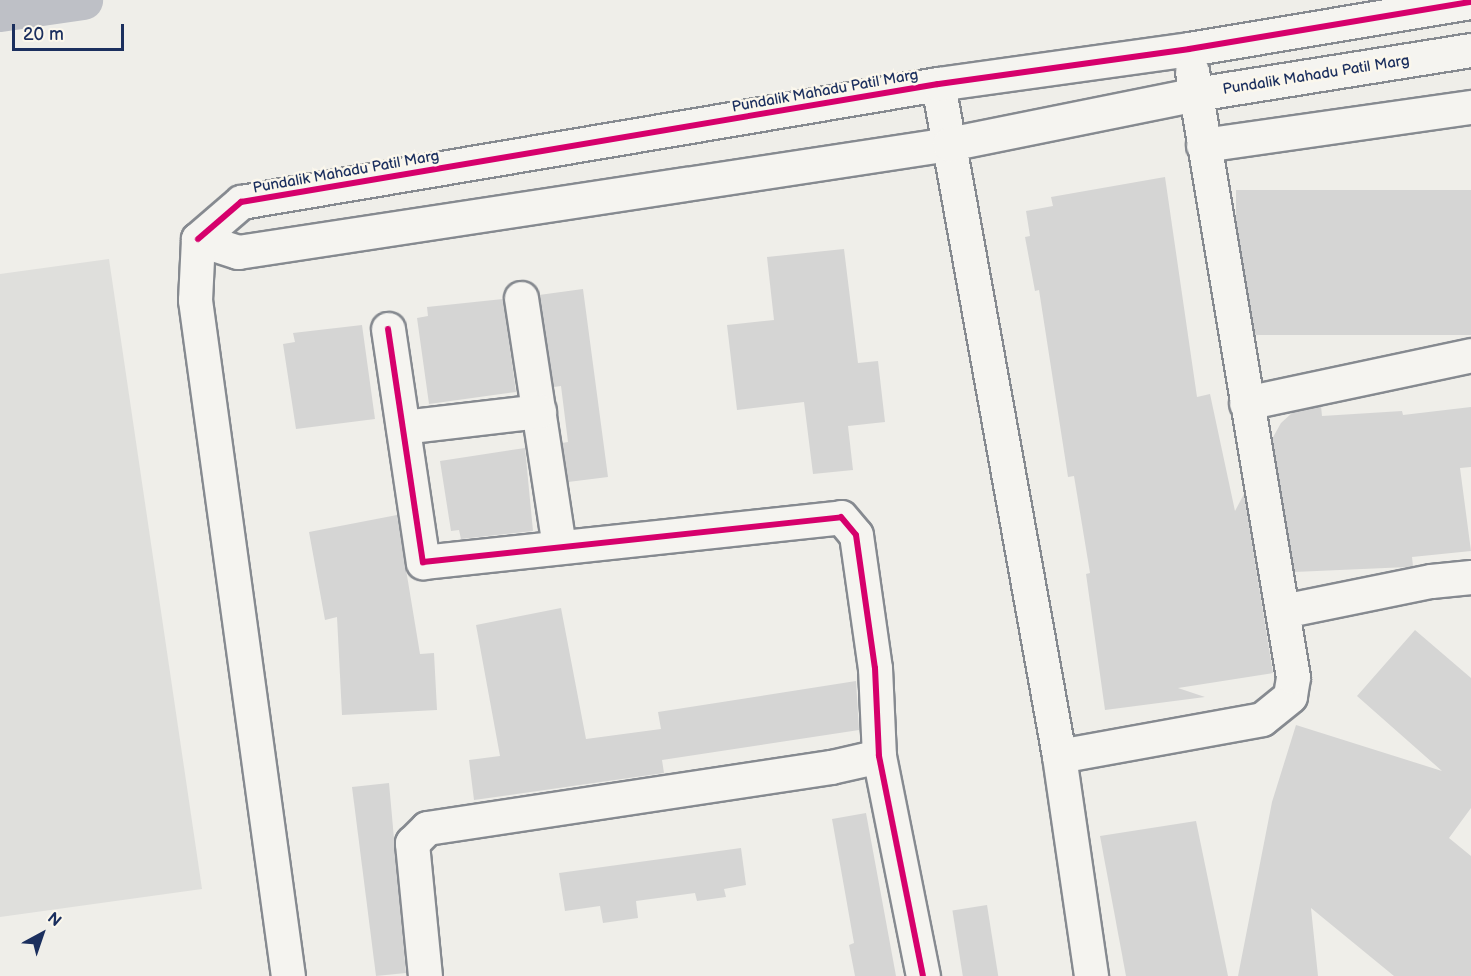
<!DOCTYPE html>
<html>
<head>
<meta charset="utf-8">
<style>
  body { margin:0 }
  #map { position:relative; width:1471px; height:976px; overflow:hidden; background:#efeee9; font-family:"Balsamiq Sans",sans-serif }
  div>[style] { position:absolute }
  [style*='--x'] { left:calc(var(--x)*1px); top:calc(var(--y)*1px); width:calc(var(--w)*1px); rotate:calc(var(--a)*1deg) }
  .green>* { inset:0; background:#dfdfdc }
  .canal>* { height:39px; margin:-19.5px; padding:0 19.5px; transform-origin:19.5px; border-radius:19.5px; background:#bec0c6 }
  .building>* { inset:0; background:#d5d5d4; transform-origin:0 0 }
  .roads { filter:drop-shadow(2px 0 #868a90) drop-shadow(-2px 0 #868a90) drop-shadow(0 2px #868a90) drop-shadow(0 -2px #868a90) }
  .minor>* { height:33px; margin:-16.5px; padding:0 16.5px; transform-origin:16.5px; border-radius:16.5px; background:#f5f4f0 }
  .cycleway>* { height:6px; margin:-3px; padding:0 3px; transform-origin:3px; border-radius:3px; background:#d6006c }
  span { translate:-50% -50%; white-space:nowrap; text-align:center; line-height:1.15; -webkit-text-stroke:5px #fbf7ec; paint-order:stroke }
  .street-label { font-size:15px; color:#1b2f5e }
  .north { position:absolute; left:12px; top:904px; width:60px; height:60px; -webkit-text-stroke:4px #fbf7ec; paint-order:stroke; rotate:40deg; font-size:16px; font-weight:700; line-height:24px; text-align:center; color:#1b2f5e }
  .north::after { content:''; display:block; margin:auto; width:21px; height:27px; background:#1b2f5e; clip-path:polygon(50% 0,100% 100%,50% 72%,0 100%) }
  .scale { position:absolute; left:12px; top:24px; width:112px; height:27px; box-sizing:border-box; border:3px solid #1b2f5e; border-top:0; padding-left:8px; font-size:18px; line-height:21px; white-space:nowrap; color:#1b2f5e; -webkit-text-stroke:4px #fbf7ec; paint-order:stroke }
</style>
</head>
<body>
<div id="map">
  <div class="green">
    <div style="clip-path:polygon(109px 259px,202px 889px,0 917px,0 274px)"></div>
  </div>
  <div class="canal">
    <div style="--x:0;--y:12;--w:84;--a:-8.2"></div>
  </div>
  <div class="building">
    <div style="clip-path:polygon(1165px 177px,1197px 397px,1210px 394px,1235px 511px,1244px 494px,1273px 673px,1178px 688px,1205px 697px,1105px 710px,1086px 574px,1090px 573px,1074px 476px,1068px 477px,1039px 290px,1035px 291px,1025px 237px,1030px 236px,1026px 211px,1053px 206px,1051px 197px)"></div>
    <div style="left:1471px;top:190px;width:145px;height:235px;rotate:90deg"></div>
    <div style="clip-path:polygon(844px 249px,858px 363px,878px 361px,885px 422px,848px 426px,853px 470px,813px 474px,804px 402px,737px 410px,727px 325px,774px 320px,767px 257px)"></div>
    <div style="clip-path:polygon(583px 289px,608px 477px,568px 482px,562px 443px,568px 442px,561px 386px,554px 387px,539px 295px)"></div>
    <div style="clip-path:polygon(503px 299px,516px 392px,429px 404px,417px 318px,428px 316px,427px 307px)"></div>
    <div style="clip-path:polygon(362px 325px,375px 419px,296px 429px,283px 344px,295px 342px,293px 333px)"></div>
    <div style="clip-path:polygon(1321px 406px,1322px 416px,1402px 411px,1403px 415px,1471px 407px,1471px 467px,1460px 468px,1471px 551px,1412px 557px,1413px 566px,1408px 567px,1294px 572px,1272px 439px,1281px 423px,1293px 412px)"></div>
    <div style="clip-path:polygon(525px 448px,533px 531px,461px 539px,459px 530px,451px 531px,440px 461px)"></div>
    <div style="clip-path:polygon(397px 515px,420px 654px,434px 653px,437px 710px,342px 715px,337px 617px,325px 620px,309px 532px)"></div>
    <div style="clip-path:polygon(561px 608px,586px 739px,661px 729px,658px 712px,856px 681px,859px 730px,662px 760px,664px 773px,474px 800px,469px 760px,500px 756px,476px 625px)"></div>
    <div style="clip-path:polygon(1415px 630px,1471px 678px,1471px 808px,1449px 838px,1471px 856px,1471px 976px,1394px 976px,1311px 908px,1318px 976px,1238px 976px,1272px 802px,1296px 725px,1442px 771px,1357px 696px)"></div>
    <div style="clip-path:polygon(389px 783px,406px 973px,376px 976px,352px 787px)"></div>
    <div style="clip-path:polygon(866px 813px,896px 976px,855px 976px,849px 945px,854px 943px,832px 819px)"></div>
    <div style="clip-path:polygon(1196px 821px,1228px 976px,1126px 976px,1100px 836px)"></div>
    <div style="clip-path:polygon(741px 848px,746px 885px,724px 889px,726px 897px,697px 901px,695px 893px,636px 901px,638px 918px,603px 923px,600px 906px,565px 911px,559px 873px)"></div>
    <div style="left:987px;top:905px;width:72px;height:35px;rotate:81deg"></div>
  </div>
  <div class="roads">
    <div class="minor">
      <div style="--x:938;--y:84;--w:683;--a:79.79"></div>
      <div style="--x:1059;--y:756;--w:222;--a:81.7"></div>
      <div style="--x:1203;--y:145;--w:271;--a:-8.1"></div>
      <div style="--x:198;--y:239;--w:57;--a:-40.7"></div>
      <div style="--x:241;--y:202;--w:707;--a:-9.61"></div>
      <div style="--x:938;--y:84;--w:253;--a:-7.9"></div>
      <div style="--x:1189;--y:49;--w:286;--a:-9.5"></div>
      <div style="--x:198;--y:239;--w:42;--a:18"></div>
      <div style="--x:238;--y:252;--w:719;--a:-8.64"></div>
      <div style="--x:949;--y:144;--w:252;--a:-11.4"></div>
      <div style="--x:1196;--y:94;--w:278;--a:-9.1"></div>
      <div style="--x:198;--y:239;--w:61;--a:92.8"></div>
      <div style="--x:195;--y:300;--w:682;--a:82.17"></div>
      <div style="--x:521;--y:298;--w:251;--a:81.3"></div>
      <div style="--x:388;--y:329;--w:236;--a:81.5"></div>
      <div style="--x:423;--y:562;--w:420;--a:-6.1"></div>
      <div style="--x:841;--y:517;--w:23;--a:50"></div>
      <div style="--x:856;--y:535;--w:134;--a:81.9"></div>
      <div style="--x:875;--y:668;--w:88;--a:87.4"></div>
      <div style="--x:879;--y:756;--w:224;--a:78.7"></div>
      <div style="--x:1246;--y:403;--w:230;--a:-12"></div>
      <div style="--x:403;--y:427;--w:137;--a:-6.7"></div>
      <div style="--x:1283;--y:611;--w:151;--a:-11.5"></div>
      <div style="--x:1431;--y:581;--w:40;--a:-5.7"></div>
      <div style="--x:1059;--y:756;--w:206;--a:-10.3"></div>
      <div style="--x:1262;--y:719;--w:36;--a:-39"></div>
      <div style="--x:1290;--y:696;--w:19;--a:-81"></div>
      <div style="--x:1293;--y:677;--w:614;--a:-99.46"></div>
      <div style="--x:425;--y:976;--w:134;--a:-95.6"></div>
      <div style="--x:412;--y:843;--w:21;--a:-45"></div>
      <div style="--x:427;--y:828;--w:409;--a:-8.6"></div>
      <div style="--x:831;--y:767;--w:49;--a:-12.9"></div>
    </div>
  </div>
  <div class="cycleway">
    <div style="--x:198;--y:239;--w:57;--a:-40.7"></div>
    <div style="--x:241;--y:202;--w:707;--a:-9.61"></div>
    <div style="--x:938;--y:84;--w:253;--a:-7.9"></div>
    <div style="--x:1189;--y:49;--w:286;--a:-9.5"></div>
    <div style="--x:388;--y:329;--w:236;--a:81.5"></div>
    <div style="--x:423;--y:562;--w:420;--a:-6.1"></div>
    <div style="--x:841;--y:517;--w:23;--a:50"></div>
    <div style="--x:856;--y:535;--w:134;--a:81.9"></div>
    <div style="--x:875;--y:668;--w:88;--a:87.4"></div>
    <div style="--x:879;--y:756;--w:224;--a:78.7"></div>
  </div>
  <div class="street-label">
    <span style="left:1316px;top:75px;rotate:-9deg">Pundalik Mahadu Patil Marg</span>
    <span style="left:825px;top:91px;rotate:-10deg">Pundalik Mahadu Patil Marg</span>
    <span style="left:346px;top:172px;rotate:-10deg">Pundalik Mahadu Patil Marg</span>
  </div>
  <div class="north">N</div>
  <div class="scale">20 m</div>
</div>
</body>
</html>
